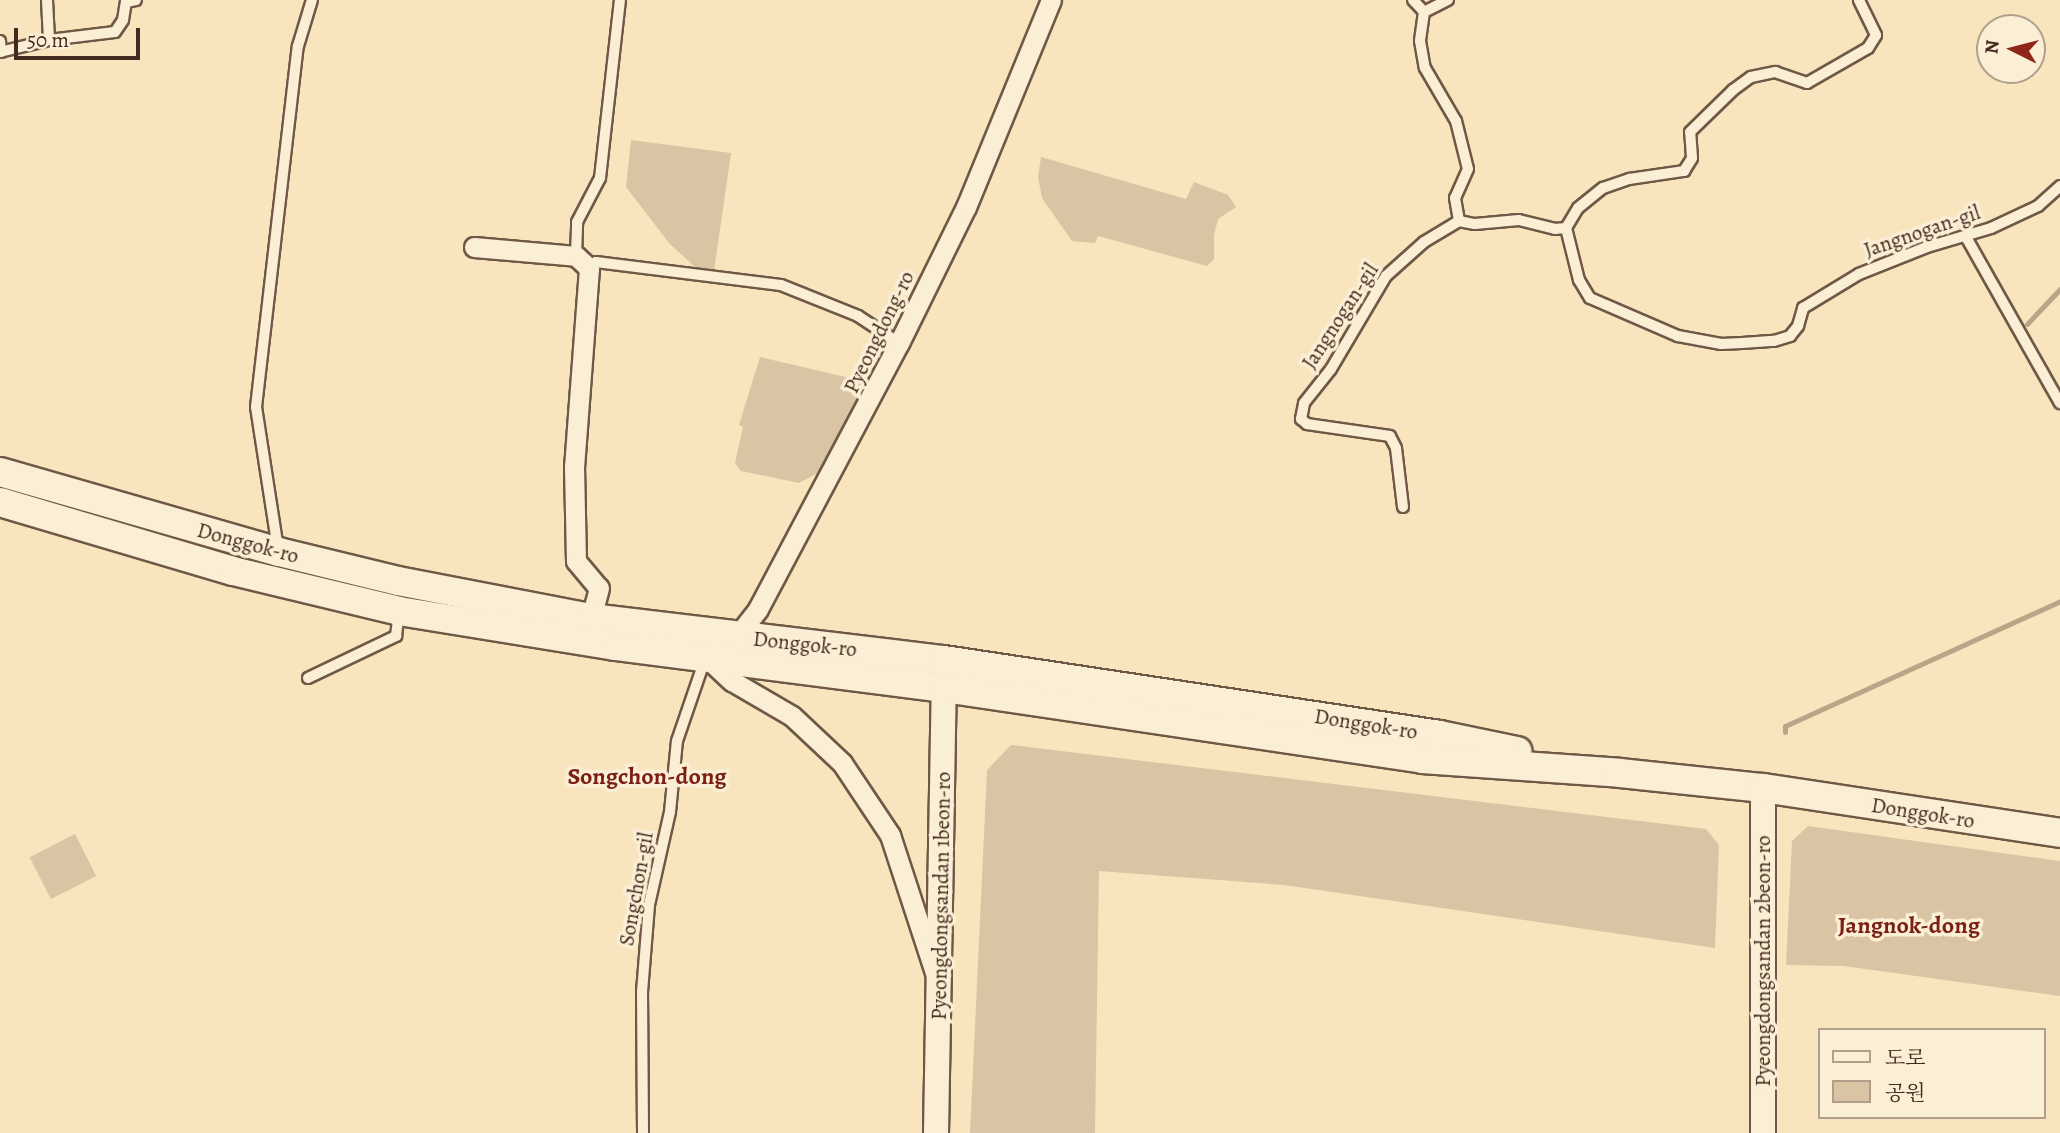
<!DOCTYPE html>
<html>
<head>
<meta charset="utf-8">
<style>
  body { margin:0 }
  #map { position:relative; width:2060px; height:1133px; overflow:hidden; background:#f8e5be; font-family:Alegreya,"Noto Serif KR",serif }
  div>[style] { position:absolute }
  [style*='--x'] { left:calc(var(--x)*1px); top:calc(var(--y)*1px); width:calc(var(--w)*1px); rotate:calc(var(--a)*1deg) }
  .green>* { inset:0; background:#d9c5a3; transform-origin:0 0 }
  .stream>* { height:5px; margin:-2.5px; padding:0 2.5px; transform-origin:2.5px; border-radius:2.5px; background:#baa588 }
  .roads { filter:drop-shadow(2px 0 #705847) drop-shadow(-2px 0 #705847) drop-shadow(0 2px #705847) drop-shadow(0 -2px #705847) }
  .service>* { height:10px; margin:-5px; padding:0 5px; transform-origin:5px; border-radius:5px; background:#faeed5 }
  .minor>* { height:19px; margin:-9.5px; padding:0 9.5px; transform-origin:9.5px; border-radius:9.5px; background:#faeed5 }
  .tertiary>* { height:24px; margin:-12px; padding:0 12px; transform-origin:12px; border-radius:12px; background:#faeed5 }
  .secondary>* { height:28px; margin:-14px; padding:0 14px; transform-origin:14px; border-radius:14px; background:#faeed5 }
  span { translate:-50% -50%; white-space:nowrap; text-align:center; line-height:1.15; -webkit-text-stroke:7px #faeed5; paint-order:stroke }
  .street-label { font-size:21px; color:#43291f }
  .quarter-label { font-size:24px; color:#7a1f14; font-weight:700 }
  .legend { position:absolute; left:1818px; top:1028px; width:228px; height:91px; box-sizing:border-box; background:#faeed5; border:2px solid #b19f8c; margin:0; padding:9px 12px; list-style:none; font-size:21px; color:#43291f }
  .legend li { display:flex; align-items:center; gap:14px; height:35px }
  .legend b { width:35px; border:2px solid #b19f8c }
  .north { position:absolute; left:1976px; top:14px; width:70px; height:70px; box-sizing:border-box; background:#faeed5; border:2px solid #b19f8c; border-radius:50%; rotate:276deg; font-size:19px; font-weight:700; line-height:28px; text-align:center; color:#43291f }
  .north::after { content:''; display:block; margin:auto; width:24px; height:32px; background:#8f2418; clip-path:polygon(50% 0,100% 100%,50% 72%,0 100%) }
  .scale { position:absolute; left:14px; top:28px; width:126px; height:32px; box-sizing:border-box; border:4px solid #43291f; border-top:0; padding-left:9px; font-size:21px; line-height:24px; white-space:nowrap; color:#43291f; -webkit-text-stroke:5px #faeed5; paint-order:stroke }
</style>
</head>
<body>
<div id="map">
  <div class="green">
    <div style="clip-path:polygon(631px 140px,731px 153px,714px 271px,696px 268px,669px 243px,626px 187px)"></div>
    <div style="clip-path:polygon(1041px 157px,1186px 199px,1194px 182px,1228px 195px,1236px 207px,1218px 219px,1214px 235px,1214px 259px,1207px 266px,1098px 236px,1095px 243px,1072px 241px,1042px 198px,1038px 177px)"></div>
    <div style="clip-path:polygon(760px 357px,867px 382px,825px 469px,799px 483px,741px 471px,735px 463px,743px 427px,739px 425px)"></div>
    <div style="clip-path:polygon(1011px 745px,1706px 829px,1719px 845px,1715px 948px,1284px 885px,1099px 871px,1095px 1133px,970px 1133px,987px 770px)"></div>
    <div style="clip-path:polygon(1808px 826px,2060px 861px,2060px 996px,1844px 966px,1786px 965px,1792px 841px)"></div>
    <div style="left:75px;top:834px;width:47px;height:51px;rotate:63deg"></div>
  </div>
  <div class="stream">
    <div style="--x:2027;--y:324;--w:48;--a:-46.7"></div>
    <div style="--x:1785;--y:732;--w:6;--a:-90"></div>
    <div style="--x:1785;--y:726;--w:302;--a:-24.4"></div>
  </div>
  <div class="roads">
    <div class="service">
      <div style="--x:47;--y:0;--w:40;--a:87.1"></div>
      <div style="--x:1413;--y:0;--w:16;--a:47"></div>
      <div style="--x:1424;--y:12;--w:27;--a:-27"></div>
      <div style="--x:1424;--y:12;--w:29;--a:98"></div>
      <div style="--x:1420;--y:41;--w:27;--a:80"></div>
      <div style="--x:1425;--y:68;--w:61;--a:59.7"></div>
      <div style="--x:1456;--y:121;--w:49;--a:76"></div>
      <div style="--x:1468;--y:169;--w:32;--a:114"></div>
      <div style="--x:1455;--y:198;--w:23;--a:80"></div>
      <div style="--x:0;--y:41;--w:11;--a:85"></div>
      <div style="--x:0;--y:52;--w:50;--a:-13.8"></div>
      <div style="--x:49;--y:40;--w:66;--a:-6.9"></div>
      <div style="--x:115;--y:32;--w:14;--a:-56"></div>
      <div style="--x:123;--y:20;--w:18;--a:-81"></div>
      <div style="--x:126;--y:2;--w:10;--a:-11"></div>
      <div style="--x:1566;--y:228;--w:23;--a:-59"></div>
      <div style="--x:1578;--y:208;--w:32;--a:-39"></div>
      <div style="--x:1603;--y:188;--w:28;--a:-19"></div>
      <div style="--x:1629;--y:179;--w:56;--a:-8.3"></div>
      <div style="--x:1684;--y:171;--w:15;--a:-58"></div>
      <div style="--x:1692;--y:158;--w:26;--a:-94"></div>
      <div style="--x:1690;--y:132;--w:60;--a:-44.3"></div>
      <div style="--x:1733;--y:90;--w:22;--a:-36"></div>
      <div style="--x:1751;--y:77;--w:25;--a:-12"></div>
      <div style="--x:1775;--y:72;--w:34;--a:19"></div>
      <div style="--x:1807;--y:83;--w:70;--a:-29.8"></div>
      <div style="--x:1868;--y:48;--w:15;--a:-58"></div>
      <div style="--x:1876;--y:35;--w:39;--a:-116"></div>
      <div style="--x:1966;--y:237;--w:191;--a:60.5"></div>
      <div style="--x:576;--y:256;--w:34;--a:-88"></div>
      <div style="--x:577;--y:222;--w:50;--a:-62.4"></div>
      <div style="--x:600;--y:178;--w:179;--a:-83.6"></div>
      <div style="--x:589;--y:268;--w:9;--a:-41"></div>
      <div style="--x:596;--y:262;--w:186;--a:7.1"></div>
      <div style="--x:781;--y:285;--w:83;--a:21.9"></div>
      <div style="--x:858;--y:316;--w:49;--a:33.4"></div>
      <div style="--x:1403;--y:507;--w:59;--a:-96.8"></div>
      <div style="--x:1396;--y:448;--w:13;--a:-117"></div>
      <div style="--x:1390;--y:436;--w:84;--a:-171.8"></div>
      <div style="--x:1307;--y:424;--w:8;--a:-140"></div>
      <div style="--x:1301;--y:419;--w:16;--a:-79"></div>
      <div style="--x:1304;--y:403;--w:43;--a:-51.5"></div>
      <div style="--x:1331;--y:369;--w:108;--a:-59.4"></div>
      <div style="--x:1386;--y:276;--w:51;--a:-41.8"></div>
      <div style="--x:1424;--y:242;--w:41;--a:-31"></div>
      <div style="--x:1459;--y:221;--w:16;--a:11"></div>
      <div style="--x:1475;--y:224;--w:44;--a:-5.2"></div>
      <div style="--x:1519;--y:220;--w:37;--a:14"></div>
      <div style="--x:1555;--y:229;--w:11;--a:-5"></div>
      <div style="--x:1566;--y:228;--w:54;--a:76"></div>
      <div style="--x:1579;--y:280;--w:21;--a:59"></div>
      <div style="--x:1590;--y:298;--w:96;--a:23.4"></div>
      <div style="--x:1678;--y:336;--w:44;--a:10.5"></div>
      <div style="--x:1721;--y:344;--w:21;--a:-3"></div>
      <div style="--x:1742;--y:343;--w:32;--a:-4"></div>
      <div style="--x:1774;--y:341;--w:17;--a:-17"></div>
      <div style="--x:1790;--y:336;--w:13;--a:-51"></div>
      <div style="--x:1798;--y:326;--w:19;--a:-74"></div>
      <div style="--x:1803;--y:308;--w:66;--a:-31.3"></div>
      <div style="--x:1859;--y:274;--w:73;--a:-21.7"></div>
      <div style="--x:1927;--y:247;--w:67;--a:-16.5"></div>
      <div style="--x:1991;--y:228;--w:52;--a:-25.1"></div>
      <div style="--x:2038;--y:206;--w:30;--a:-42"></div>
      <div style="--x:278;--y:549;--w:144;--a:-98.8"></div>
      <div style="--x:256;--y:407;--w:363;--a:-83.4"></div>
      <div style="--x:298;--y:46;--w:48;--a:-73.1"></div>
      <div style="--x:308;--y:678;--w:98;--a:-25.5"></div>
      <div style="--x:396;--y:636;--w:24;--a:-83"></div>
      <div style="--x:643;--y:1133;--w:141;--a:-90.4"></div>
      <div style="--x:642;--y:992;--w:87;--a:-85.4"></div>
      <div style="--x:649;--y:905;--w:95;--a:-77.3"></div>
      <div style="--x:670;--y:812;--w:71;--a:-84.4"></div>
      <div style="--x:677;--y:741;--w:83;--a:-71.1"></div>
    </div>
    <div class="minor">
      <div style="--x:474;--y:247;--w:102;--a:5"></div>
      <div style="--x:576;--y:256;--w:18;--a:43"></div>
      <div style="--x:589;--y:268;--w:199;--a:94.3"></div>
      <div style="--x:574;--y:466;--w:95;--a:88.8"></div>
      <div style="--x:576;--y:561;--w:35;--a:50"></div>
      <div style="--x:599;--y:588;--w:31;--a:105"></div>
      <div style="--x:734;--y:640;--w:39;--a:-52"></div>
      <div style="--x:758;--y:609;--w:301;--a:-62.1"></div>
      <div style="--x:899;--y:343;--w:152;--a:-63.8"></div>
      <div style="--x:966;--y:207;--w:224;--a:-67.7"></div>
      <div style="--x:707;--y:658;--w:34;--a:43"></div>
      <div style="--x:732;--y:681;--w:69;--a:30.3"></div>
      <div style="--x:792;--y:716;--w:69;--a:43.2"></div>
      <div style="--x:842;--y:763;--w:87;--a:56.3"></div>
      <div style="--x:890;--y:835;--w:145;--a:71.9"></div>
    </div>
    <div class="tertiary">
      <div style="--x:936;--y:1133;--w:465;--a:-89"></div>
      <div style="--x:1763;--y:1133;--w:345;--a:-90"></div>
    </div>
    <div class="secondary">
      <div style="--x:0;--y:472;--w:290;--a:16"></div>
      <div style="--x:279;--y:552;--w:122;--a:13.7"></div>
      <div style="--x:398;--y:581;--w:197;--a:10.9"></div>
      <div style="--x:591;--y:618;--w:355;--a:6.8"></div>
      <div style="--x:944;--y:660;--w:502;--a:8.6"></div>
      <div style="--x:1440;--y:735;--w:79;--a:11.7"></div>
      <div style="--x:0;--y:502;--w:243;--a:16.5"></div>
      <div style="--x:233;--y:571;--w:171;--a:13.5"></div>
      <div style="--x:399;--y:611;--w:219;--a:9.2"></div>
      <div style="--x:615;--y:646;--w:332;--a:7.3"></div>
      <div style="--x:944;--y:688;--w:483;--a:8.4"></div>
      <div style="--x:1422;--y:759;--w:198;--a:4"></div>
      <div style="--x:1620;--y:773;--w:144;--a:6"></div>
      <div style="--x:1763;--y:788;--w:300;--a:8.6"></div>
    </div>
  </div>
  <div class="street-label">
    <span style="left:1922px;top:231px;rotate:-19deg">Jangnogan-gil</span>
    <span style="left:1340px;top:316px;rotate:-57deg">Jangnogan-gil</span>
    <span style="left:879px;top:332px;rotate:-64deg">Pyeongdong-ro</span>
    <span style="left:248px;top:543px;rotate:15deg">Donggok-ro</span>
    <span style="left:805px;top:644px;rotate:6deg">Donggok-ro</span>
    <span style="left:1366px;top:724px;rotate:9deg">Donggok-ro</span>
    <span style="left:1923px;top:813px;rotate:9deg">Donggok-ro</span>
    <span style="left:636px;top:889px;rotate:-80deg">Songchon-gil</span>
    <span style="left:941px;top:896px;rotate:-89deg">Pyeongdongsandan 1beon-ro</span>
    <span style="left:1763px;top:961px;rotate:-90deg">Pyeongdongsandan 2beon-ro</span>
  </div>
  <div class="quarter-label">
    <span style="left:647px;top:777px">Songchon-dong</span>
    <span style="left:1909px;top:926px">Jangnok-dong</span>
  </div>
  <ul class="legend">
  <li><b style="height:9px;background:#faeed5"></b>도로</li>
  <li><b style="height:19px;background:#d9c5a3"></b>공원</li>
  </ul>
  <div class="north">N</div>
  <div class="scale">50 m</div>
</div>
</body>
</html>
